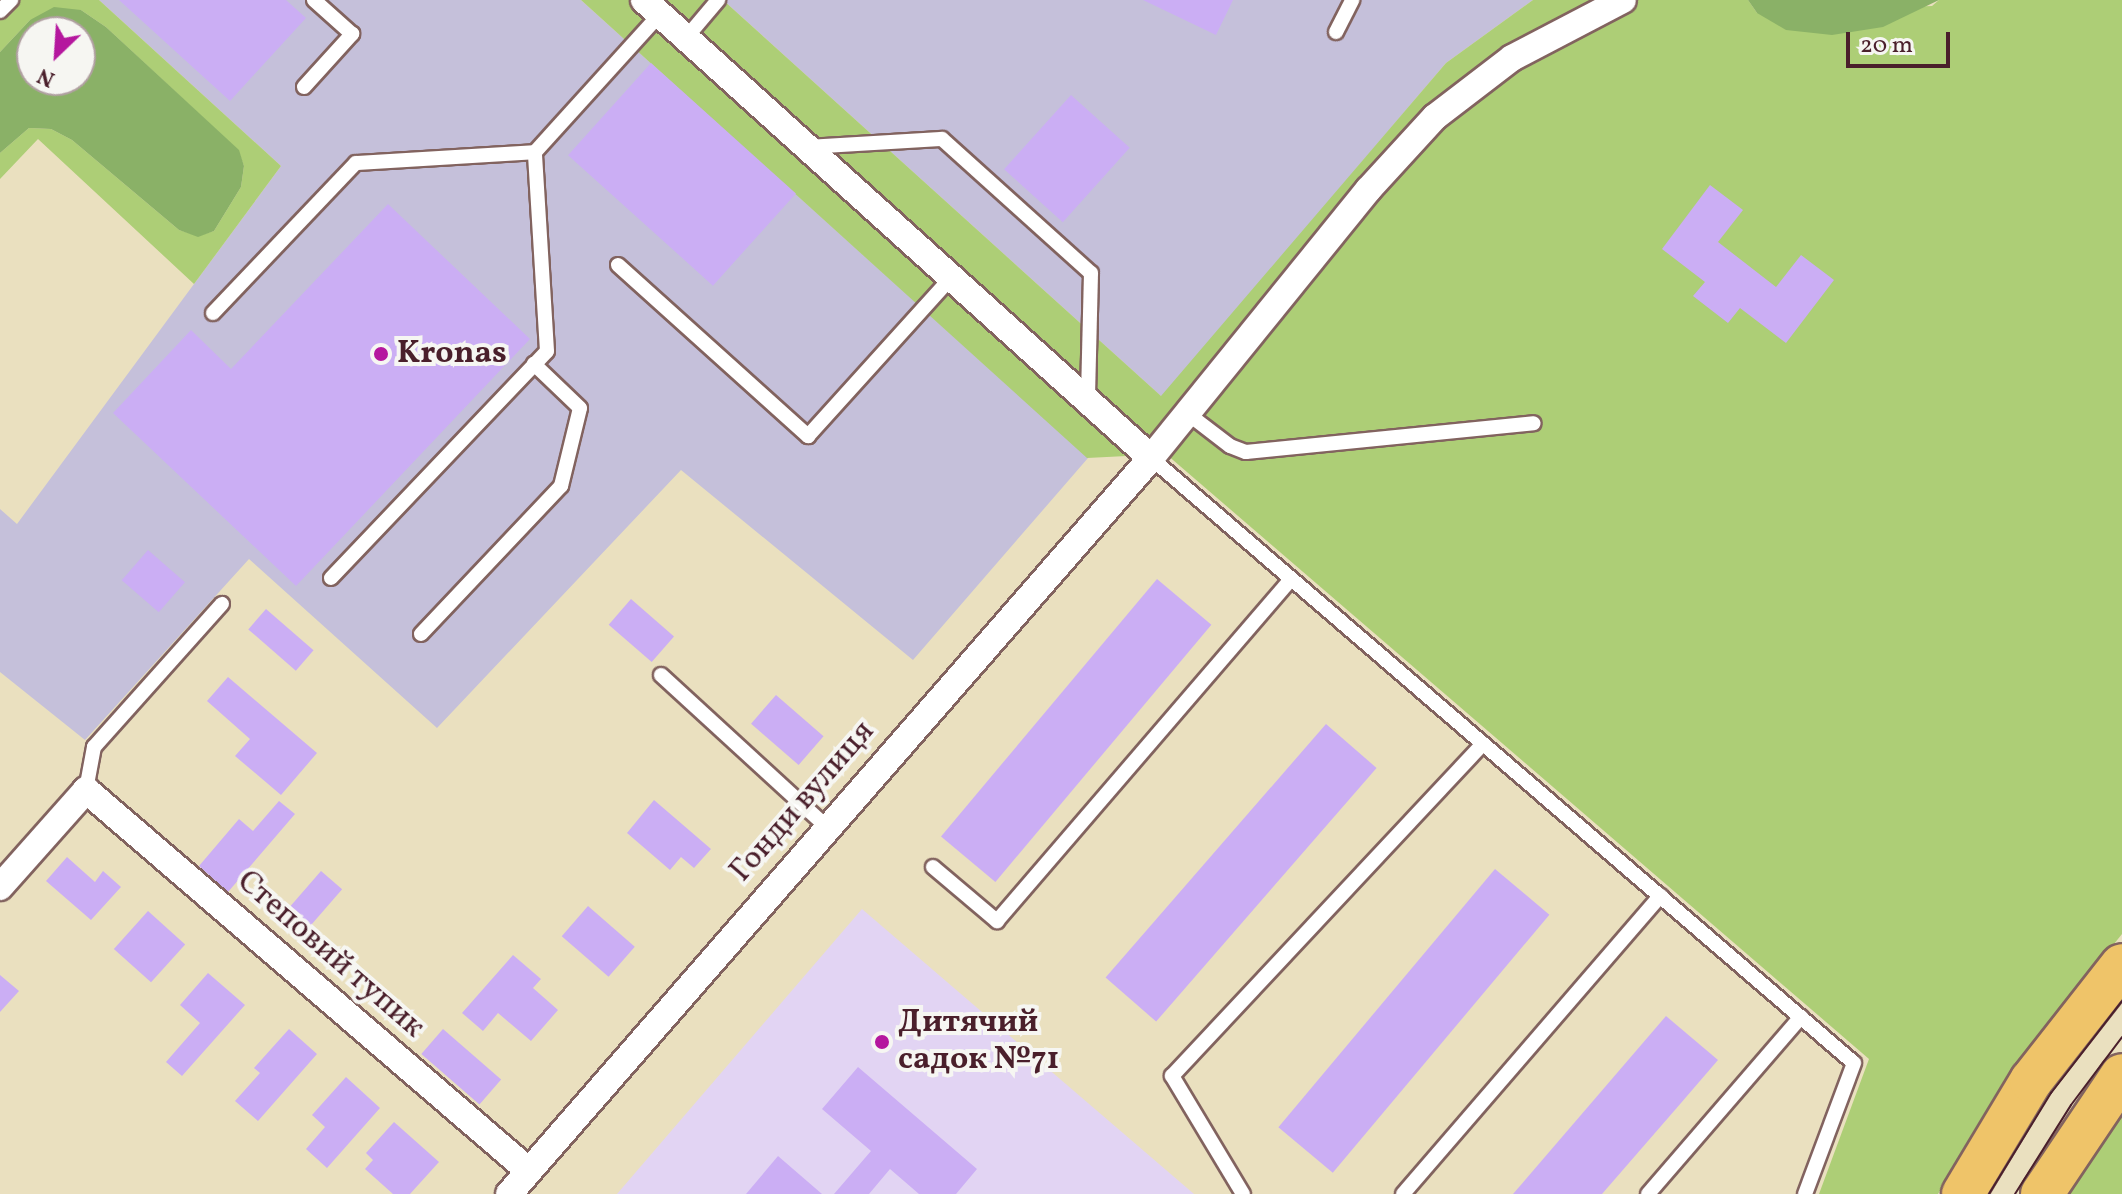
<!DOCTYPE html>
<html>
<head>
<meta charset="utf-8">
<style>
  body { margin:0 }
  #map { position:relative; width:2122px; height:1194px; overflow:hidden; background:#eae0bf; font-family:Vollkorn,serif }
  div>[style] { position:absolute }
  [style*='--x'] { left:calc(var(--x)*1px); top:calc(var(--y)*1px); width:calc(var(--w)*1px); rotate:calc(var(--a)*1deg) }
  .built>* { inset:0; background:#e2d4f3 }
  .industrial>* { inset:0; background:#c5c0da }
  .green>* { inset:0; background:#adce76 }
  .forest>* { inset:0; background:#8ab167 }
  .building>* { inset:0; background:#cbaef4; transform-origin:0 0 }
  .roads { filter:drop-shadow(2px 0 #82635f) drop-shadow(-2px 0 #82635f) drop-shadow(0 2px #82635f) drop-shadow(0 -2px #82635f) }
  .service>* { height:14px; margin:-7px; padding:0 7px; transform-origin:7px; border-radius:7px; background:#fff }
  .minor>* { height:26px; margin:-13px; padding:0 13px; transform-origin:13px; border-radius:13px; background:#fff }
  .primary>* { height:42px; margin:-21px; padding:0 21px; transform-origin:21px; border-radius:21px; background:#efc469 }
  .tram>* { height:2px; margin:-1px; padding:0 1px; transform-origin:1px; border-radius:1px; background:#4a1f2b }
  .dots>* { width:22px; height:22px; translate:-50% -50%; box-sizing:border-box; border:4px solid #f6f6f2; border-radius:50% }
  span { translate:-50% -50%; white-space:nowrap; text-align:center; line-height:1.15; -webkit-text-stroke:8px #f6f6f2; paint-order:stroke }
  .poi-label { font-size:32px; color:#4a1f2b; font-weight:700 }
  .left { translate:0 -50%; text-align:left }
  .street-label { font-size:32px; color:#4a1f2b }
  .north { position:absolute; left:16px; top:16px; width:80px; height:80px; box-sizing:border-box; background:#f6f6f2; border:2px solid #b1a0a2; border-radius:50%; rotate:205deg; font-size:22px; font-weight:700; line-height:32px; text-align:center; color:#4a1f2b }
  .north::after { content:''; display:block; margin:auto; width:28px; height:36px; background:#b5179e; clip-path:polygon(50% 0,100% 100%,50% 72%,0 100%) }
  .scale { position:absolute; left:1846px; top:32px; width:104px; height:36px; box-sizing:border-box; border:4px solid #4a1f2b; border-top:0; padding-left:10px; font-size:24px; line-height:28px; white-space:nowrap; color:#4a1f2b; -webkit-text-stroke:6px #f6f6f2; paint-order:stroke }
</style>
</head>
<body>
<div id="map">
  <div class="built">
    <div style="clip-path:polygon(862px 909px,1194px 1194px,617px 1194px)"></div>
  </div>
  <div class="industrial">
    <div style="clip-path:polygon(99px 0,581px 0,1088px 458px,913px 660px,681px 470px,437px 728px,249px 559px,85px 740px,0 672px,0 509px,17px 524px,281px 166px)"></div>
    <div style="clip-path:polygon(723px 0,1533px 0,1446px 63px,1162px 397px)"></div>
  </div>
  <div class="green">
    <div style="clip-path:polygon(0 0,99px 0,281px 166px,194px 284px,38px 139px,0 179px,0 153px,29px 128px,51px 129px,72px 140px,179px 230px,198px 236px,214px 231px,241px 187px,244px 166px,238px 150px,106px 27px,81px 10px,30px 20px,0 52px)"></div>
    <div style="clip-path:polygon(581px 0,723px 0,1161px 396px,1446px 63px,1533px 0,1748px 0,1757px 13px,1932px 6px,1939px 0,2122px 0,2122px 934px,2014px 1069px,1938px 1194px,1819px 1194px,1869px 1059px,1166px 454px,1087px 458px)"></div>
    <div style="clip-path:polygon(2122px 1114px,2122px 1194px,2069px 1194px,2109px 1131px)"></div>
  </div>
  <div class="forest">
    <div style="clip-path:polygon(1748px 0,1939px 0,1883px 27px,1832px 35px,1786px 30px,1757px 13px)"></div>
    <div style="clip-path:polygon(evenodd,54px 7px,81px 10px,106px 27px,239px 150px,244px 166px,241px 187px,214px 231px,198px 237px,179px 230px,72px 140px,51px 129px,29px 128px,0 153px,0 52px,30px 20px,54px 7px,80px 32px,80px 80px,32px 80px,32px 32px,80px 32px)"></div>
  </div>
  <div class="building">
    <div style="clip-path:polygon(119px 0,286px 0,306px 18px,230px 101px)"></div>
    <div style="clip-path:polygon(1143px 0,1233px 0,1216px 35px)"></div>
    <div style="left:651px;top:63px;width:195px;height:124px;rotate:42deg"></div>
    <div style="left:1071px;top:95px;width:79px;height:100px;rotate:42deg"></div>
    <div style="clip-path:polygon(1710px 185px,1743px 210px,1718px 242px,1776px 287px,1801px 255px,1834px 280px,1786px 343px,1740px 308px,1728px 323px,1693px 296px,1705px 282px,1662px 249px)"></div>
    <div style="clip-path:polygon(388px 204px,530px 339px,296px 586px,113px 413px,191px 330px,231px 369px)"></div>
    <div style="left:148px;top:550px;width:49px;height:40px;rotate:41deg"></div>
    <div style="left:1157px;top:579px;width:71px;height:336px;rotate:40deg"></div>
    <div style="left:631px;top:599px;width:57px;height:34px;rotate:41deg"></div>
    <div style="left:266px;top:609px;width:63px;height:27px;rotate:41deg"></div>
    <div style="clip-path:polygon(228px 677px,317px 753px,281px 795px,235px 756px,250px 739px,207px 701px)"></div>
    <div style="left:776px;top:695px;width:63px;height:38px;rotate:41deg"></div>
    <div style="left:1326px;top:724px;width:67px;height:336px;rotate:41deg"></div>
    <div style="clip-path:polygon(654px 800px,711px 849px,694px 868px,681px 857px,670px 870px,627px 833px)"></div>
    <div style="clip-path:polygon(279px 801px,295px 814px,228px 892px,199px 866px,239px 819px,253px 831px)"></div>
    <div style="clip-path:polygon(67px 857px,95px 882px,103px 871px,121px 887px,91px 920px,46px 881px)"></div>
    <div style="left:1495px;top:869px;width:71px;height:337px;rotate:40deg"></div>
    <div style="left:321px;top:871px;width:28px;height:49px;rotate:41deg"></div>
    <div style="left:588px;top:906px;width:62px;height:40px;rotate:41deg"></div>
    <div style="left:148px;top:911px;width:50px;height:51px;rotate:42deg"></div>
    <div style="clip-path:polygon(513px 955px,541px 979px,533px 988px,558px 1010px,531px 1041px,498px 1013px,483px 1031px,462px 1013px)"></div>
    <div style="clip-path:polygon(208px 973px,245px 1005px,182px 1076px,166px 1062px,200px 1023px,180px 1005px)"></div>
    <div style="clip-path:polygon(0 975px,19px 991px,0 1012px)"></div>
    <div style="clip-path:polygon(1666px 1016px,1718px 1060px,1681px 1103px,1602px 1194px,1513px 1194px)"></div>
    <div style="clip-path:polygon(289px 1029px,317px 1054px,258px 1121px,235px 1101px,260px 1073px,254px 1068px)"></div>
    <div style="left:443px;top:1029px;width:77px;height:33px;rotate:41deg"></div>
    <div style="clip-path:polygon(858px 1067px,977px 1169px,956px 1194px,919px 1194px,890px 1169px,869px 1194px,834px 1194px,871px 1151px,822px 1109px)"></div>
    <div style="clip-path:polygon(346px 1077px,380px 1108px,327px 1168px,306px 1149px,325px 1127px,312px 1115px)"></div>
    <div style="clip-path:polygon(394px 1122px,439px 1162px,410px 1194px,393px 1194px,365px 1169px,373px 1160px,366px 1153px)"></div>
    <div style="clip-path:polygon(778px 1156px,822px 1194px,746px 1194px)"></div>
  </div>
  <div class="roads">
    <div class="service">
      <div style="--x:0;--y:11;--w:16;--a:-45"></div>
      <div style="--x:1336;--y:32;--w:36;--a:-63"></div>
      <div style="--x:686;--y:38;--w:50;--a:-49.9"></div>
      <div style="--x:304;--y:87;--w:72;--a:-47.8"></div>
      <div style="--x:352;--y:34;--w:51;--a:-138.2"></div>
      <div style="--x:806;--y:147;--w:136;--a:-3.4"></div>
      <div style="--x:942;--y:139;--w:200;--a:42"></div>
      <div style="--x:1091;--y:273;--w:127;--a:91.4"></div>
      <div style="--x:618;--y:265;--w:256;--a:42"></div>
      <div style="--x:808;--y:436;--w:213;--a:-47.9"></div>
      <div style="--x:213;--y:313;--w:207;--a:-46.4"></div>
      <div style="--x:356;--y:163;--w:179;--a:-3.5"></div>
      <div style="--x:535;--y:152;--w:186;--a:-47.8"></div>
      <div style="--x:1187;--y:413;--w:54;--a:37.5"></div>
      <div style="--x:1230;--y:446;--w:17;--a:21"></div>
      <div style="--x:1246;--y:452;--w:289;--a:-5.7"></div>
      <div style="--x:1151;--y:458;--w:927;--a:40.72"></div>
      <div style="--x:1854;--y:1063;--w:140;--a:110.5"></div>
      <div style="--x:331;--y:578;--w:313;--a:-46.4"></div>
      <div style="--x:547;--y:351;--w:199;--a:-93.5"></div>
      <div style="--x:421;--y:634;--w:204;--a:-46.6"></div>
      <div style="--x:561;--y:486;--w:80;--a:-76.3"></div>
      <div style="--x:580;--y:408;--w:64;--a:-136.3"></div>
      <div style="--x:661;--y:675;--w:224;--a:42.5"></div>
      <div style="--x:86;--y:790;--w:44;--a:-79.5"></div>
      <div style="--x:94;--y:747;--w:192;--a:-48.2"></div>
      <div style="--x:933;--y:867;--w:84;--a:40.2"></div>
      <div style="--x:997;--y:921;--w:451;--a:-49.3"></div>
      <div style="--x:1243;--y:1194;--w:138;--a:-121"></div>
      <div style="--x:1172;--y:1076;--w:455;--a:-46.9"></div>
      <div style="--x:1403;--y:1194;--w:394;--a:-49.2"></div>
      <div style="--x:1648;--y:1194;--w:234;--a:-49.2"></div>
    </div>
    <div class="minor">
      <div style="--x:644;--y:0;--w:683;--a:42.09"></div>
      <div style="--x:0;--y:887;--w:130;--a:-48.4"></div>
      <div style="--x:86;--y:790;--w:584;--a:40.7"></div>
      <div style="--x:509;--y:1194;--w:977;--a:-48.9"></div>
      <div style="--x:1151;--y:458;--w:345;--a:-51"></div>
      <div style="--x:1368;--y:190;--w:99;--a:-47.5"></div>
      <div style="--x:1435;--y:117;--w:97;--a:-37.5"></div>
      <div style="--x:1512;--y:58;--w:125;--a:-27.6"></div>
    </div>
    <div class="primary">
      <div style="--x:1963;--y:1194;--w:132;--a:-59"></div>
      <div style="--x:2031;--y:1081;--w:147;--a:-51.9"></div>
      <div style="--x:2042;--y:1194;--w:143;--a:-56.1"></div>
    </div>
  </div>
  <div class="tram">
    <div style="--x:1989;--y:1194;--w:119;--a:-58.5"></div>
    <div style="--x:2051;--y:1093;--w:116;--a:-52.3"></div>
    <div style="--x:2015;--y:1194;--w:105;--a:-57.8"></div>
    <div style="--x:2071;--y:1105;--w:85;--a:-53.1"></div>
  </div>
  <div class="dots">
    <div style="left:381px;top:354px;background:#b5179e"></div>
    <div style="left:882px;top:1042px;background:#b5179e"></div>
  </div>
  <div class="poi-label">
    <span class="left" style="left:397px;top:354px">Kronas</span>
    <span class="left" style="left:898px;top:1042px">Дитячий<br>садок №71</span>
  </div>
  <div class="street-label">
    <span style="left:803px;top:802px;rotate:-49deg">Гонди вулиця</span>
    <span style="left:330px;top:955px;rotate:41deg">Степовий тупик</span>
  </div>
  <div class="north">N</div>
  <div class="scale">20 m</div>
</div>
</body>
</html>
